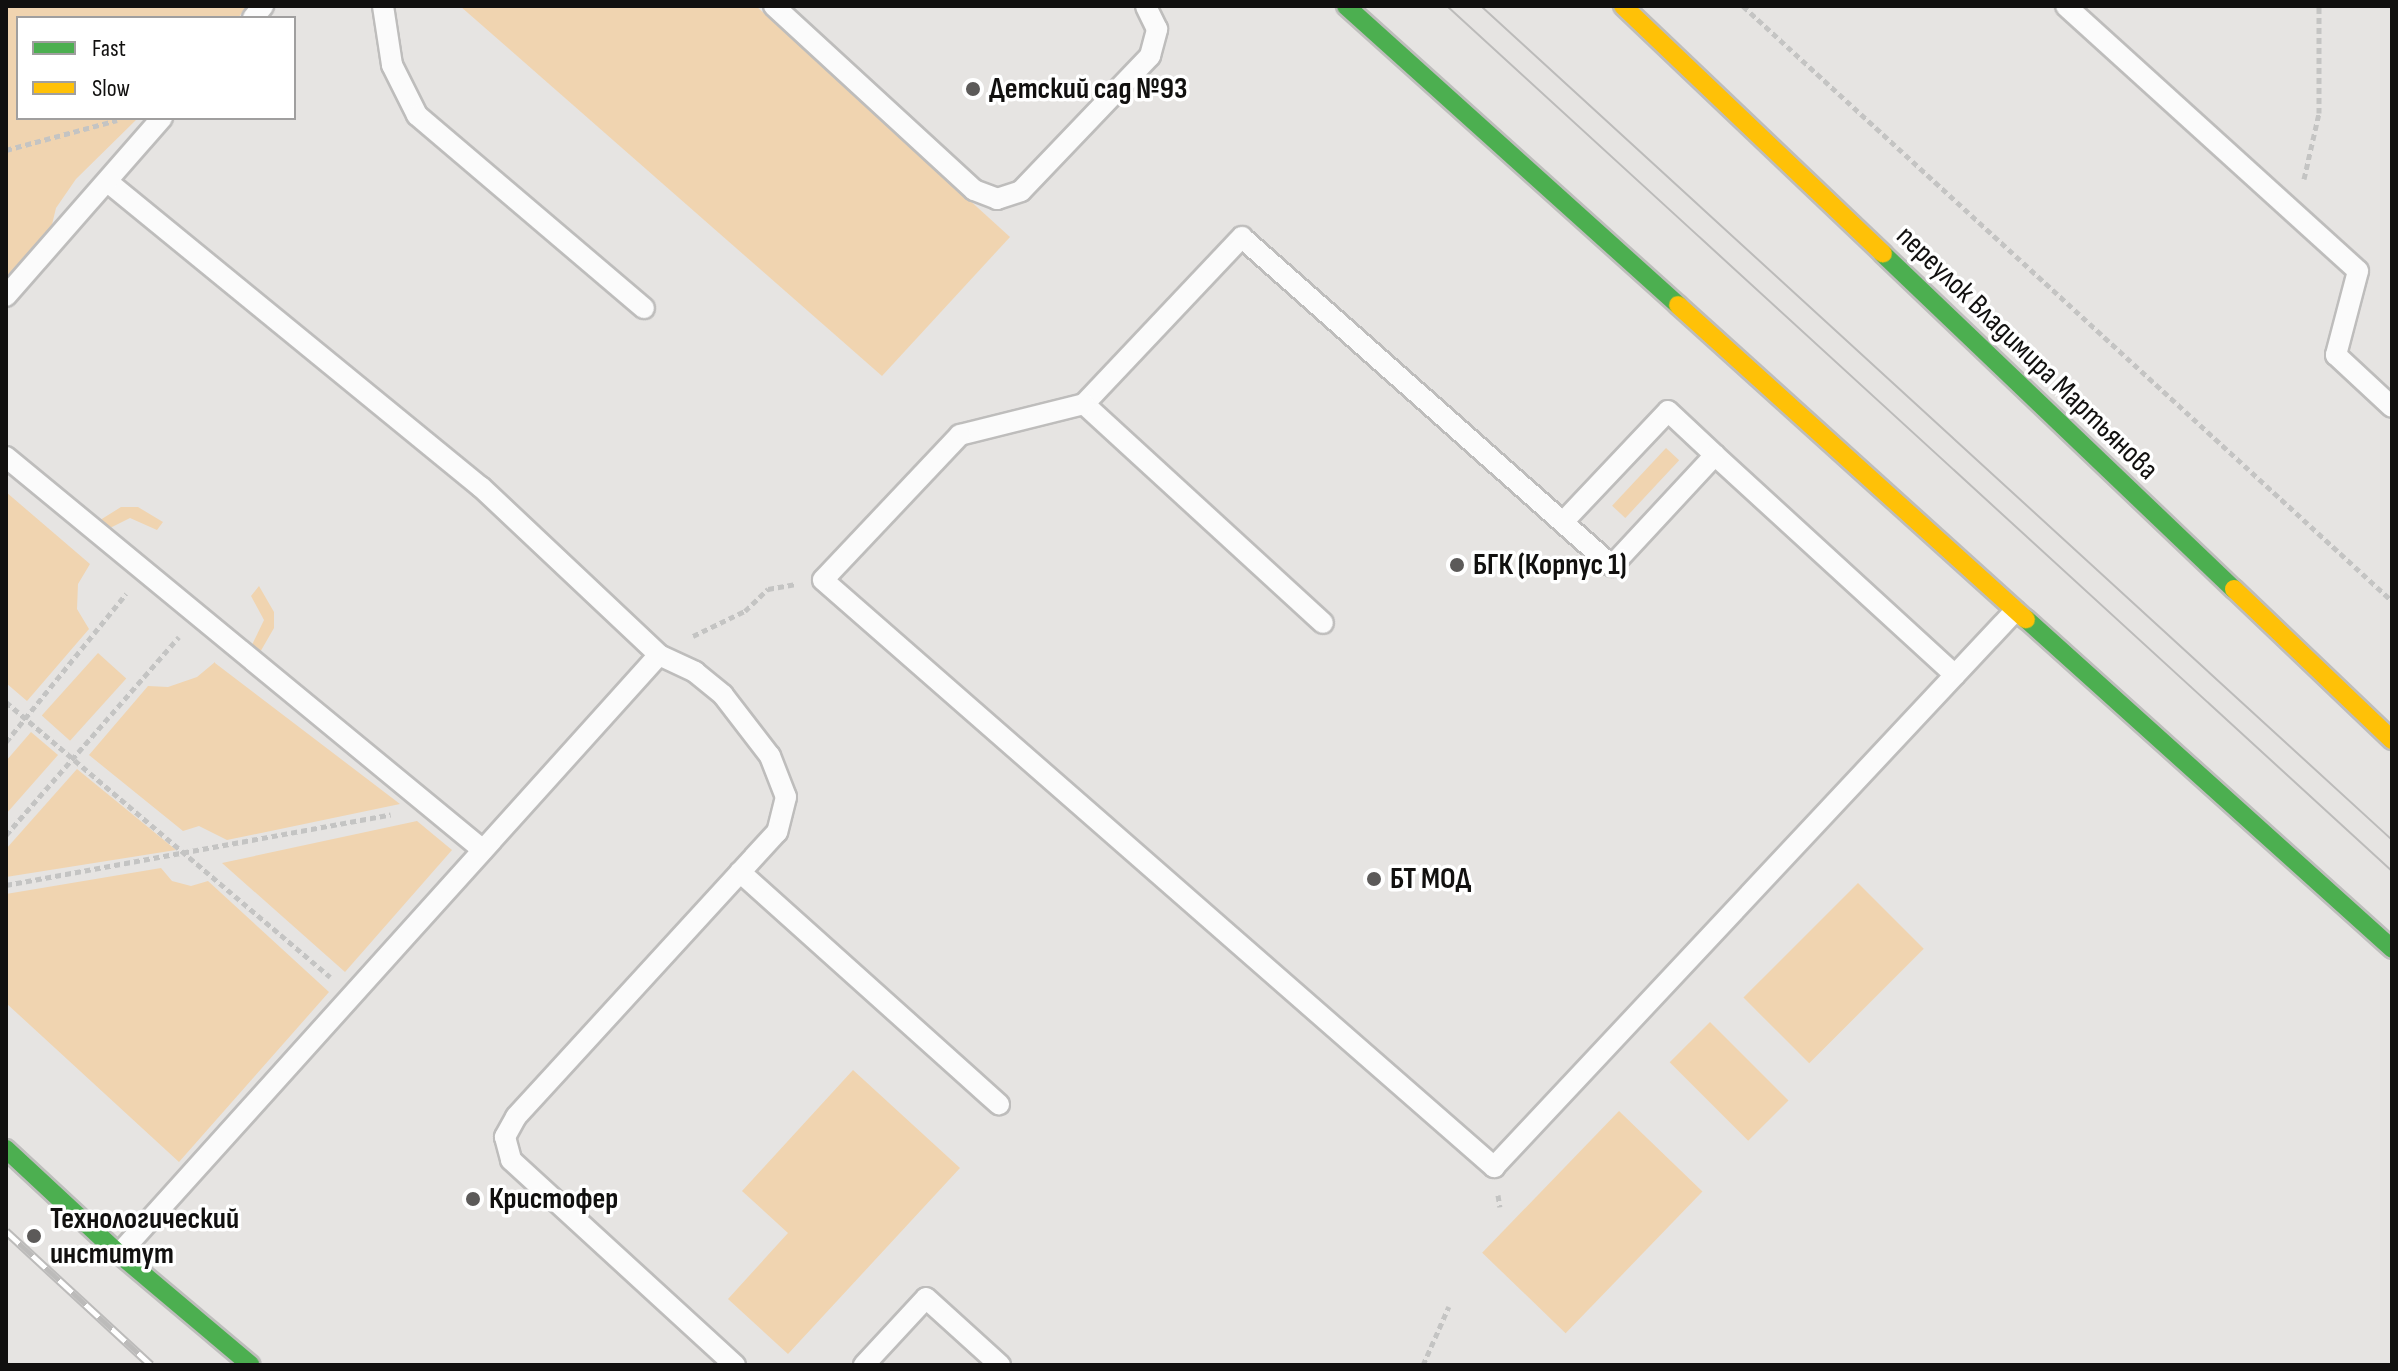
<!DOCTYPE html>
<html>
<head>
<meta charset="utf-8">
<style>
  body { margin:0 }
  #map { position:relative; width:2398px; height:1371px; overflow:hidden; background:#e6e4e2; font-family:"Sofia Sans Condensed",sans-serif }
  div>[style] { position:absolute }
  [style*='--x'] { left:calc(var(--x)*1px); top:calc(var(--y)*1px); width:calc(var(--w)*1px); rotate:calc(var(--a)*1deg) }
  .green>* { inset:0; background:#f0d4b0; transform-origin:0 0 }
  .path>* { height:5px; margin-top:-2.5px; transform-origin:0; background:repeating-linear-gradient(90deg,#c4c4c3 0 6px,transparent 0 10px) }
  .roads { filter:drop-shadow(2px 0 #bebdbc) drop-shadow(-2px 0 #bebdbc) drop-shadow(0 2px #bebdbc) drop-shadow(0 -2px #bebdbc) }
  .lane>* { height:20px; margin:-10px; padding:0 10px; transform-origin:10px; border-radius:10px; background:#fbfbfb }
  .fast>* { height:18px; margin:-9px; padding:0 9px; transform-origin:9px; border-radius:9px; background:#4caf50 }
  .slow>* { height:18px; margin:-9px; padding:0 9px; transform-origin:9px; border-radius:9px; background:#ffc107 }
  .tram>* { height:2px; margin:-1px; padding:0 1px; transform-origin:1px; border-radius:1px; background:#bcbbba }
  .rail>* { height:9px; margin-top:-4.5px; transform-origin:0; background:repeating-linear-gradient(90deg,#fff 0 18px,#bcbbba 0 36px); box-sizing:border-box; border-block:2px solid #bcbbba }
  .dots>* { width:22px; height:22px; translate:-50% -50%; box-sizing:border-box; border:4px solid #fff; border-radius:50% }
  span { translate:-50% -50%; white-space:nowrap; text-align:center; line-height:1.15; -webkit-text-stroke:7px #fff; paint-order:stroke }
  .poi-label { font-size:30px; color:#11100f; font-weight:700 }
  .left { translate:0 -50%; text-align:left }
  .street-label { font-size:30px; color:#11100f }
  .frame { position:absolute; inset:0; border:8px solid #11100f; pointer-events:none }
  .legend { position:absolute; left:16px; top:16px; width:280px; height:104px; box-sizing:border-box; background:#fff; border:2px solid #a09f9f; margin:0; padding:10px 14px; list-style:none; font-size:24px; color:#11100f }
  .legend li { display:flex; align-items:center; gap:16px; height:40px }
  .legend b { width:40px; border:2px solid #a09f9f }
</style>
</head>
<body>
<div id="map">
  <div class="green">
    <div style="clip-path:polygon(6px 6px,247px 6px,238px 18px,18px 18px,18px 118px,138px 118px,76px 179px,56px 208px,50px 233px,6px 279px)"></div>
    <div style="clip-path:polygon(460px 6px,756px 6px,1010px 237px,882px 376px)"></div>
    <div style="left:1666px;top:448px;width:18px;height:79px;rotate:43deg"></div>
    <div style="clip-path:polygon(6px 492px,90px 564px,78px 584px,77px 609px,89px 629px,27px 701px,6px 683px)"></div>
    <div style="clip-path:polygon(121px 507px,138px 507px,163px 522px,157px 530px,130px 518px,106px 530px,97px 522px)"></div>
    <div style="clip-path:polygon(259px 586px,274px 612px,274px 628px,259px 654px,251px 647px,264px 620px,251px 596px)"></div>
    <div style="left:98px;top:653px;width:38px;height:84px;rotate:42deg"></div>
    <div style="clip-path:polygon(215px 662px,215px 663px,400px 804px,227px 840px,199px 826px,183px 831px,89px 755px,148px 686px,168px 687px,197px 677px)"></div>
    <div style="clip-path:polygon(31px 732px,58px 755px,6px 814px,6px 761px)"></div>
    <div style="clip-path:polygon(77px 769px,176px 850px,6px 877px,6px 849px)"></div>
    <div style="clip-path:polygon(417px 821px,452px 850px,345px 972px,222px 863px)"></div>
    <div style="clip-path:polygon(161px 868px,172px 881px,191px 886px,208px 881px,329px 992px,179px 1162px,6px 1003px,6px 894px)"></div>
    <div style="left:1858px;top:883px;width:93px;height:162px;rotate:45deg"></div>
    <div style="left:1710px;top:1022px;width:111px;height:57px;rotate:45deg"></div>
    <div style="clip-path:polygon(853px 1070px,960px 1168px,788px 1354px,728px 1299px,788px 1233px,742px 1191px)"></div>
    <div style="left:1619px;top:1111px;width:116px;height:197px;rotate:44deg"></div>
  </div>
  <div class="path">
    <div style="--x:1743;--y:6;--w:880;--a:42.51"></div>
    <div style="--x:6;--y:150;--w:115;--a:-15.1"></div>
    <div style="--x:2304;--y:179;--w:68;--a:-77.2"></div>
    <div style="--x:2319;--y:113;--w:107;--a:-90"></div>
    <div style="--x:693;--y:636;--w:58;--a:-25.7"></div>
    <div style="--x:745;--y:611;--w:32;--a:-44"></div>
    <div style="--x:768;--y:589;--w:27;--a:-10"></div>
    <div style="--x:6;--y:702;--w:425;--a:40.3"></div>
    <div style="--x:6;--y:742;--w:191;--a:-51"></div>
    <div style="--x:6;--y:835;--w:263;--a:-48.9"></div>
    <div style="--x:6;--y:885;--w:391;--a:-10.4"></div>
    <div style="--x:1498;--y:1195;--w:12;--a:81"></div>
    <div style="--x:1423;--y:1365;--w:64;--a:-66.2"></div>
  </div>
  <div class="roads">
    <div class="lane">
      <div style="--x:383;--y:6;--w:60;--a:81.3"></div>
      <div style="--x:392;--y:65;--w:56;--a:63.4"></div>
      <div style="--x:417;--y:115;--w:298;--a:40.4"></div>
      <div style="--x:774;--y:6;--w:272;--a:42.6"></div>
      <div style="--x:974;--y:190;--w:25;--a:21"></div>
      <div style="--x:997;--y:199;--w:25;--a:-18"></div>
      <div style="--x:1021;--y:191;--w:187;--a:-46.3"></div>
      <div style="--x:1150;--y:56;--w:28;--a:-75"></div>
      <div style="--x:1157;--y:29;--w:25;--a:-116"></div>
      <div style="--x:2066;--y:6;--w:394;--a:42.2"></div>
      <div style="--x:2358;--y:271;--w:87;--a:104.7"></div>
      <div style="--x:2336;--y:355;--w:76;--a:42.9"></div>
      <div style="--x:253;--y:18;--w:16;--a:-50"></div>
      <div style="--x:108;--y:182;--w:482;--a:39.3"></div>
      <div style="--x:481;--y:487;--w:245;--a:43.3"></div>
      <div style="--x:659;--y:655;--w:40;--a:25"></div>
      <div style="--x:695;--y:672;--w:36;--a:39"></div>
      <div style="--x:723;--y:695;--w:77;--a:52.4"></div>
      <div style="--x:770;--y:756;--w:44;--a:68.7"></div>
      <div style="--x:786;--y:797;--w:36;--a:104"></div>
      <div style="--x:777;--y:832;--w:386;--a:132.5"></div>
      <div style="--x:516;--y:1117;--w:23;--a:119"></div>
      <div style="--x:505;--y:1137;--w:24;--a:75"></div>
      <div style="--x:511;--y:1160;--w:304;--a:42.5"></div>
      <div style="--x:6;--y:296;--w:237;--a:-48.8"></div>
      <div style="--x:1084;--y:404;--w:324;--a:42.5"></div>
      <div style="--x:6;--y:457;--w:618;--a:39.49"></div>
      <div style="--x:1564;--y:521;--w:151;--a:-46.6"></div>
      <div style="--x:1668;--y:411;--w:64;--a:43.1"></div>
      <div style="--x:1955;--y:675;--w:326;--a:-137.5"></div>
      <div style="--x:1715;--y:455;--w:151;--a:132.9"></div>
      <div style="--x:1612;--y:566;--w:495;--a:-138.4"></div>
      <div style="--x:1242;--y:237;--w:230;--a:133.4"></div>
      <div style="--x:1084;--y:404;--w:128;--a:166"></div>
      <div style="--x:960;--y:435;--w:199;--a:133.4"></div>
      <div style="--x:823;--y:580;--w:892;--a:41.18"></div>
      <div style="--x:1494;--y:1167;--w:762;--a:-46.86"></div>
      <div style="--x:740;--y:872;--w:348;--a:41.9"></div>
      <div style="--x:119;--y:1254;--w:806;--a:-47.97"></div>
      <div style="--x:864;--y:1365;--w:91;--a:-47.2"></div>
      <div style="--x:926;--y:1298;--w:100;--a:42.2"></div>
    </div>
    <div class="fast">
      <div style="--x:1346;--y:6;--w:447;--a:42"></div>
      <div style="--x:1883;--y:254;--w:485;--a:43.7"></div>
      <div style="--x:2026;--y:619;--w:493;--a:42"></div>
      <div style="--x:6;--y:1149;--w:154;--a:42.9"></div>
      <div style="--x:119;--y:1254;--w:172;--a:40.1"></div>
    </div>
    <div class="slow">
      <div style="--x:1623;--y:6;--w:359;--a:43.6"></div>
      <div style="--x:1678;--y:305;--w:469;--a:42.1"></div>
      <div style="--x:2234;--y:589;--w:219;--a:43.7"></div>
    </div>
  </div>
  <div class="tram">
    <div style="--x:1447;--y:6;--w:1281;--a:42.47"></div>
    <div style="--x:1481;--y:6;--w:1235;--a:42.47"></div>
  </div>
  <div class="rail">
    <div style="--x:6;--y:1231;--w:197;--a:42.7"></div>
  </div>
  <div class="dots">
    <div style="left:973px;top:89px;background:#5c5a59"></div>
    <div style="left:1457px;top:565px;background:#5c5a59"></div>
    <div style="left:1374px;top:879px;background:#5c5a59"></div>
    <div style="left:473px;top:1199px;background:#5c5a59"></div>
    <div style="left:34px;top:1236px;background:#5c5a59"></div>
  </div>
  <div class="poi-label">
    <span class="left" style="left:989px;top:89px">Детский сад №93</span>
    <span class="left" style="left:1473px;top:565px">БГК (Корпус 1)</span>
    <span class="left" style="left:1390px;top:879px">БТ МОД</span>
    <span class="left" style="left:489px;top:1199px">Кристофер</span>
    <span class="left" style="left:50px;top:1236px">Технологический<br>институт</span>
  </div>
  <div class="street-label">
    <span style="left:2027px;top:353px;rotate:44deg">переулок Владимира Мартьянова</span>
  </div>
  <div class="frame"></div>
  <ul class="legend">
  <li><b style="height:10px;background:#4caf50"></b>Fast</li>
  <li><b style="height:10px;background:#ffc107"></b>Slow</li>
  </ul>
</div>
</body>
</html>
